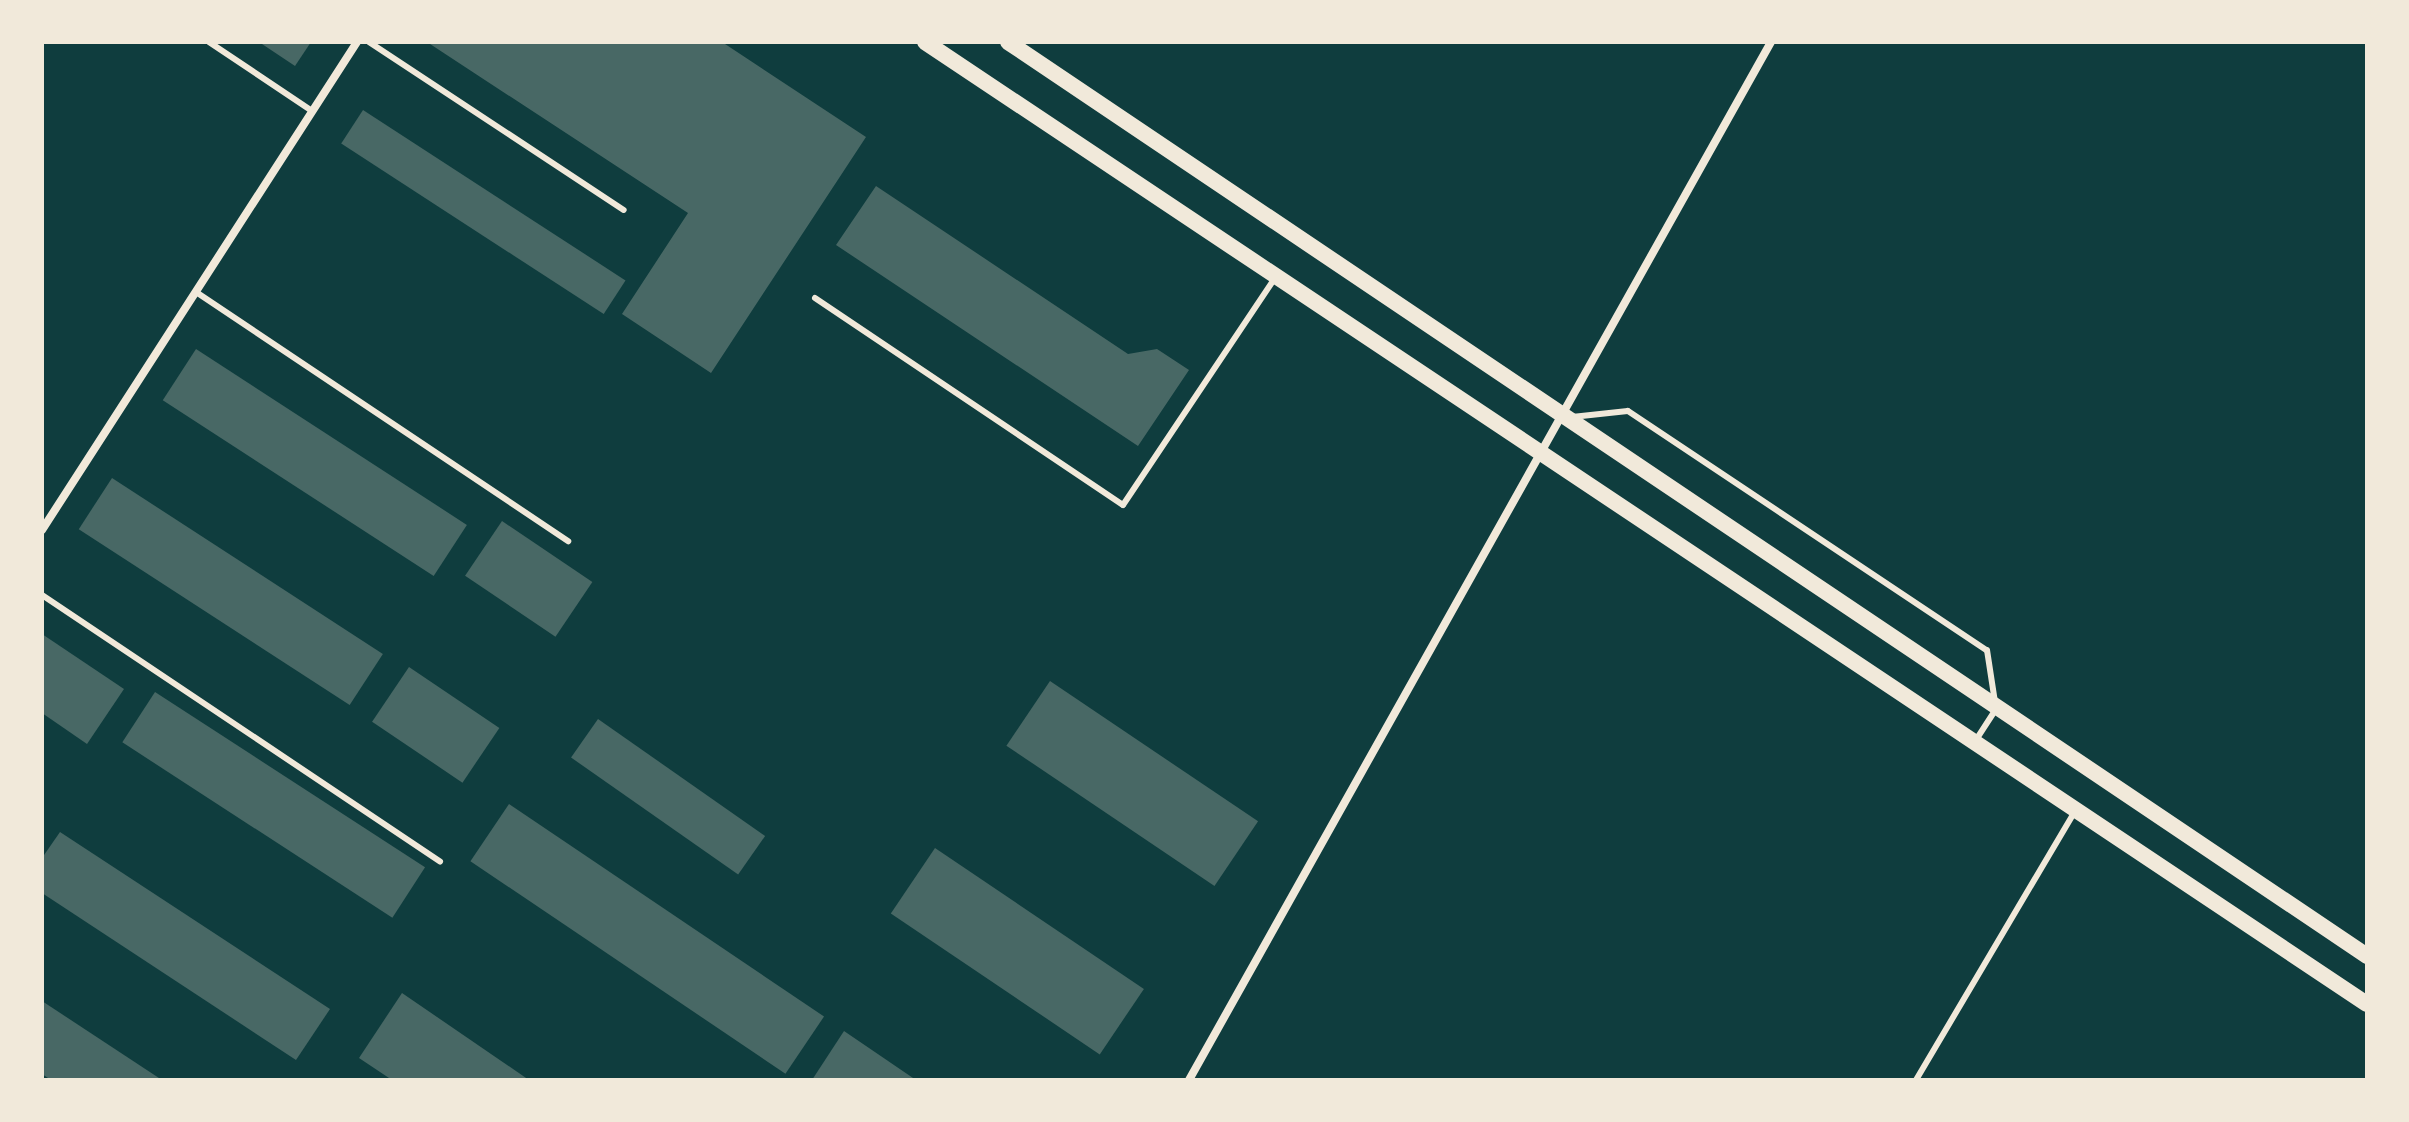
<!DOCTYPE html>
<html>
<head>
<meta charset="utf-8">
<style>
  body { margin:0 }
  #map { position:relative; width:2409px; height:1122px; overflow:hidden; background:#0f3d3e; font-family:"Work Sans",sans-serif }
  div>[style] { position:absolute }
  [style*='--x'] { left:calc(var(--x)*1px); top:calc(var(--y)*1px); width:calc(var(--w)*1px); rotate:calc(var(--a)*1deg) }
  .building>* { inset:0; background:#486865; transform-origin:0 0 }
  .service>* { height:6px; margin:-3px; padding:0 3px; transform-origin:3px; border-radius:3px; background:#f1e9da }
  .minor>* { height:8px; margin:-4px; padding:0 4px; transform-origin:4px; border-radius:4px; background:#f1e9da }
  .secondary>* { height:16px; margin:-8px; padding:0 8px; transform-origin:8px; border-radius:8px; background:#f1e9da }
  span { translate:-50% -50%; white-space:nowrap; text-align:center; line-height:1.15; -webkit-text-stroke:6px #f1e9da; paint-order:stroke }
  .frame { position:absolute; inset:0; border:44px solid #f1e9da; pointer-events:none }
</style>
</head>
<body>
<div id="map">
  <div class="building">
    <div style="clip-path:polygon(259px 42px,311px 42px,295px 66px)"></div>
    <div style="clip-path:polygon(427px 42px,722px 42px,866px 137px,711px 373px,622px 314px,688px 213px)"></div>
    <div style="left:363px;top:110px;width:313px;height:40px;rotate:33deg"></div>
    <div style="clip-path:polygon(876px 186px,1128px 354px,1157px 349px,1189px 370px,1138px 446px,836px 245px)"></div>
    <div style="left:196px;top:349px;width:323px;height:61px;rotate:33deg"></div>
    <div style="left:112px;top:478px;width:323px;height:61px;rotate:33deg"></div>
    <div style="left:502px;top:521px;width:109px;height:66px;rotate:34deg"></div>
    <div style="clip-path:polygon(42px 634px,124px 689px,87px 744px,42px 713px)"></div>
    <div style="left:409px;top:667px;width:109px;height:66px;rotate:34deg"></div>
    <div style="left:1050px;top:681px;width:251px;height:78px;rotate:34deg"></div>
    <div style="left:155px;top:692px;width:322px;height:60px;rotate:33deg"></div>
    <div style="left:598px;top:719px;width:204px;height:47px;rotate:35deg"></div>
    <div style="left:509px;top:804px;width:380px;height:69px;rotate:34deg"></div>
    <div style="clip-path:polygon(60px 832px,330px 1009px,296px 1060px,42px 893px,42px 858px)"></div>
    <div style="left:935px;top:848px;width:252px;height:79px;rotate:34deg"></div>
    <div style="clip-path:polygon(402px 993px,529px 1080px,392px 1080px,359px 1058px)"></div>
    <div style="clip-path:polygon(42px 1001px,162px 1080px,51px 1080px,42px 1074px)"></div>
    <div style="clip-path:polygon(844px 1031px,916px 1080px,812px 1080px)"></div>
  </div>
  <div class="service">
    <div style="--x:209;--y:42;--w:124;--a:33.8"></div>
    <div style="--x:369;--y:42;--w:305;--a:33.4"></div>
    <div style="--x:196;--y:292;--w:448;--a:33.8"></div>
    <div style="--x:815;--y:298;--w:371;--a:33.9"></div>
    <div style="--x:1123;--y:505;--w:273;--a:-56.2"></div>
    <div style="--x:1572;--y:417;--w:56;--a:-6.1"></div>
    <div style="--x:1628;--y:411;--w:431;--a:33.7"></div>
    <div style="--x:1987;--y:650;--w:60;--a:81.3"></div>
    <div style="--x:1996;--y:709;--w:37;--a:123"></div>
    <div style="--x:42;--y:595;--w:479;--a:33.8"></div>
    <div style="--x:1916;--y:1080;--w:312;--a:-59.4"></div>
  </div>
  <div class="minor">
    <div style="--x:42;--y:530;--w:581;--a:-57.16"></div>
    <div style="--x:1189;--y:1080;--w:1190;--a:-60.72"></div>
  </div>
  <div class="secondary">
    <div style="--x:925;--y:42;--w:1733;--a:33.71"></div>
    <div style="--x:1008;--y:42;--w:1638;--a:33.92"></div>
  </div>
  <div class="frame"></div>
</div>
</body>
</html>
